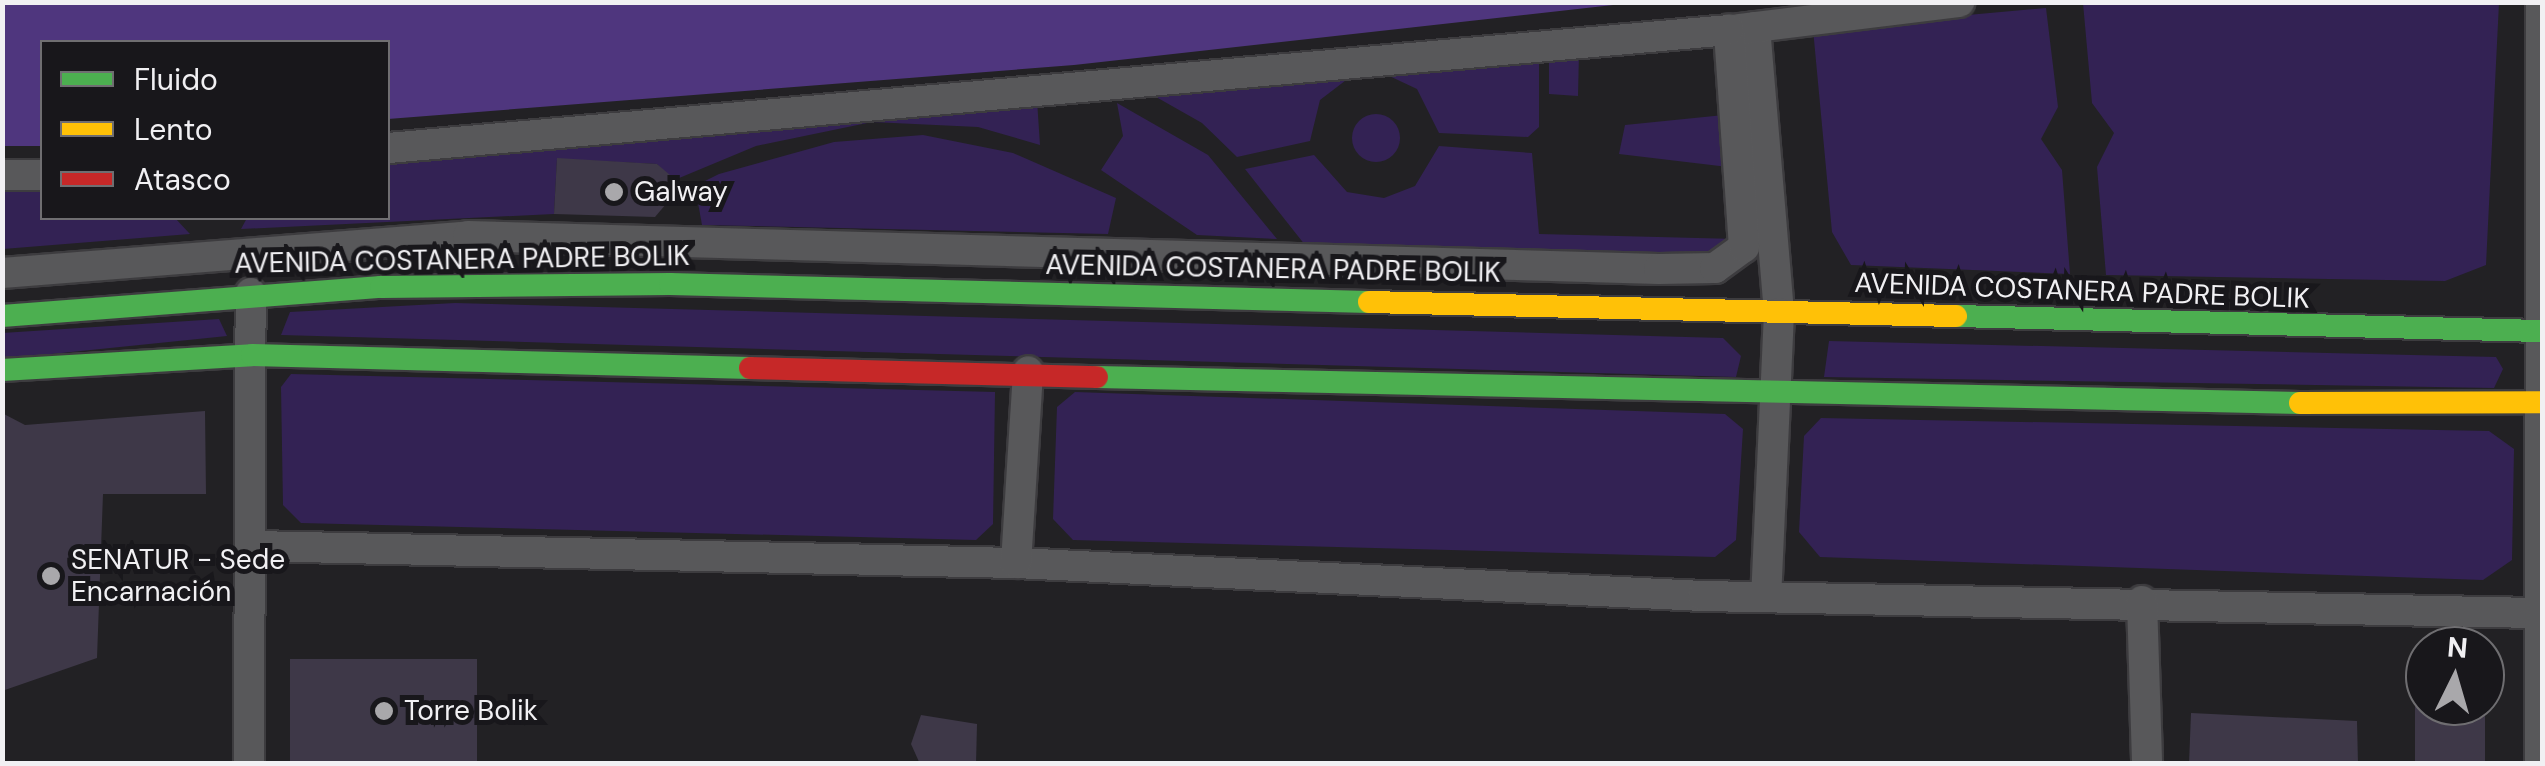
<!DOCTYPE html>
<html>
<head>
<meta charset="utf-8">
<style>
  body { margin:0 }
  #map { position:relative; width:2545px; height:766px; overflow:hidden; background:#222124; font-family:"DM Sans",sans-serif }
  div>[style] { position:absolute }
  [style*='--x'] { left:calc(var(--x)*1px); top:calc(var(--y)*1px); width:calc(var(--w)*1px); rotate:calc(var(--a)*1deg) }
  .green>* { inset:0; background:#332254 }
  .round { border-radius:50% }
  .water>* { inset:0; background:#4f367e }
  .building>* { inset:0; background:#3e3848; transform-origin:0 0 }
  .roads { filter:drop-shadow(2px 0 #3d3c3f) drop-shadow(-2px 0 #3d3c3f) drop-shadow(0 2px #3d3c3f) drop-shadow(0 -2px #3d3c3f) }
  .street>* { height:30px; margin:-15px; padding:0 15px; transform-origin:15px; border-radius:15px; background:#58585a }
  .fast>* { height:22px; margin:-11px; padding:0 11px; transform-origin:11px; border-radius:11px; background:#4caf50 }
  .slow>* { height:22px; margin:-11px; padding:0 11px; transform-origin:11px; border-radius:11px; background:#ffc107 }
  .jam>* { height:22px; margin:-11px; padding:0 11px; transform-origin:11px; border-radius:11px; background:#c62828 }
  .dots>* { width:28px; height:28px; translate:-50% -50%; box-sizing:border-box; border:5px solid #18171b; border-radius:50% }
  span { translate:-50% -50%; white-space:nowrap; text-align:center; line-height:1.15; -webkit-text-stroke:10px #18171b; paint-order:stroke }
  .poi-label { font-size:28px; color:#f1f0f3 }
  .left { translate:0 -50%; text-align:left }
  .street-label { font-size:28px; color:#f1f0f3 }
  .frame { position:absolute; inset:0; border:5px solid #f1f0f3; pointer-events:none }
  .legend { position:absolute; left:40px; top:40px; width:350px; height:180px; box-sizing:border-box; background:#18171b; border:2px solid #6f6e71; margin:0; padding:12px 18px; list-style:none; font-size:30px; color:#f1f0f3 }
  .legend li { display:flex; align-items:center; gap:20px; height:50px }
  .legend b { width:50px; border:2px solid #6f6e71 }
  .north { position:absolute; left:2405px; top:626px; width:100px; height:100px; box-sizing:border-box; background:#18171b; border:2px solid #6f6e71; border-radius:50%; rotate:5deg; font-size:28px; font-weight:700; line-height:40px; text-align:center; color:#f1f0f3 }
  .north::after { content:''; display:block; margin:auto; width:35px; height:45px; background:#a9a8ab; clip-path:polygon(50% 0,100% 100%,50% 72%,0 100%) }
</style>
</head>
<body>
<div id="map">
  <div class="green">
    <div style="clip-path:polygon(2083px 3px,2499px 3px,2486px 265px,2445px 281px,2106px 275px,2097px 167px,2114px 133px,2092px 103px)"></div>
    <div style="clip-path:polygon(2046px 8px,2058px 107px,2041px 139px,2062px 170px,2070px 274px,1851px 265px,1832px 232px,1813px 29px)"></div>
    <div style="clip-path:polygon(1579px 52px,1578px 96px,1549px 94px,1549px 56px)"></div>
    <div style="clip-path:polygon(1539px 55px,1539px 127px,1528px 137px,1439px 133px,1417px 89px,1383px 73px)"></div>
    <div style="clip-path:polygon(1354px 74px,1320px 100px,1310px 141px,1237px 157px,1202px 123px,1142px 89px)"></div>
    <div style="clip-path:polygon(1037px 100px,1040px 145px,978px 127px,872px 122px,756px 146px,672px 181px,657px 164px,557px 159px,554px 214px,241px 229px,247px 218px,388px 218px,388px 160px)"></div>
    <div style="clip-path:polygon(1117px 103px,1208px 155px,1277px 239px,1197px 235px,1101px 170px,1123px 136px)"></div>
    <div class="round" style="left:1352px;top:114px;width:48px;height:48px"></div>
    <div style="clip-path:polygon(1724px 115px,1728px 167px,1619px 154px,1625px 125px)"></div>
    <div style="clip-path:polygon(923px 135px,1013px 153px,1116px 198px,1108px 234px,702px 225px,695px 186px,719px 174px,834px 142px)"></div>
    <div style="clip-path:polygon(1439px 146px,1532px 153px,1539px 234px,1737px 239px,1726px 257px,1309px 250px,1245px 169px,1314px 155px,1347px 192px,1384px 198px,1415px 186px)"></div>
    <div style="clip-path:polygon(42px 186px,42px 218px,175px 218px,190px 234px,3px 249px,2px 187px)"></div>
    <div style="clip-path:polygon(455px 303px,1723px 338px,1741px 356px,1736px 377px,281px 335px,290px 312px)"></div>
    <div style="clip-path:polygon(219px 319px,227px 336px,3px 359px,2px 333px)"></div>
    <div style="clip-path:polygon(1829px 341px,2496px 357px,2503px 369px,2494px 388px,1824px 377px)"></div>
    <div style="clip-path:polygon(291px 374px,995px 392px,993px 524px,976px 540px,301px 523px,283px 505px,281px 387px)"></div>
    <div style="clip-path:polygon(1075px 392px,1725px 414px,1743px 429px,1736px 540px,1715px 557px,1073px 540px,1053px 519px,1057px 407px)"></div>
    <div style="clip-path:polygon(1821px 418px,2489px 431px,2514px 449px,2512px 560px,2483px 580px,1820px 557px,1799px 532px,1804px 436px)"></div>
  </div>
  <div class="water">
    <div style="clip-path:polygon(2px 3px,3px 2px,1631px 3px,1074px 65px,388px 119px,388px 42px,42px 42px,42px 146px,3px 146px)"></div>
  </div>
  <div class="building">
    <div style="clip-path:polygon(557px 158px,657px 164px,670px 175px,672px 197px,655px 217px,554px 214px)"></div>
    <div style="clip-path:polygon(205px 411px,206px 494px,103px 494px,97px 658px,2px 691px,2px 413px,25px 425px)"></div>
    <div style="left:290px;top:659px;width:187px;height:105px"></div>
    <div style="left:2415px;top:706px;width:70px;height:58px"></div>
    <div style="clip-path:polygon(2191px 713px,2357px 721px,2358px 764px,2189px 764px)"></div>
    <div style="clip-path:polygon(921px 715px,977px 724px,976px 764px,920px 764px,911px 744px)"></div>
  </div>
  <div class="roads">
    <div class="street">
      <div style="--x:1755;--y:27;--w:287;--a:85.2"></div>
      <div style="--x:1779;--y:313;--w:284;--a:92.6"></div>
      <div style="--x:1739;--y:29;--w:222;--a:-7"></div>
      <div style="--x:2;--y:175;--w:40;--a:0"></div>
      <div style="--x:2;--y:273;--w:467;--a:-4.5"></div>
      <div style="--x:468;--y:236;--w:1191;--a:1.59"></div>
      <div style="--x:1659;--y:269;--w:56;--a:-1"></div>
      <div style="--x:1715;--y:268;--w:36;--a:-36"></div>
      <div style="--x:1744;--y:247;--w:218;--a:-94"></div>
      <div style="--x:1729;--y:30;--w:1346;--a:174.97"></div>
      <div style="--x:254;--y:546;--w:762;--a:1.28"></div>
      <div style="--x:1016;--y:563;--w:688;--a:2.75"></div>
      <div style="--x:1703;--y:596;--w:835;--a:1.17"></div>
      <div style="--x:1016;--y:563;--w:192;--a:-86.4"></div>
      <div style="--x:2142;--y:601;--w:163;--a:88.2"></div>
      <div style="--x:249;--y:764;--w:471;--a:-89.8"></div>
      <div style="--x:2540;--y:764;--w:762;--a:-89.92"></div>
    </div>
    <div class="fast">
      <div style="--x:2;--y:316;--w:380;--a:-4.4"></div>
      <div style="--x:381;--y:287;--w:289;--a:-0.6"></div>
      <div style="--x:670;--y:284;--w:699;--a:1.48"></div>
      <div style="--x:1956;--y:316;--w:586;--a:1.47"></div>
      <div style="--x:2;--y:370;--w:250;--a:-3.4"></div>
      <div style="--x:252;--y:355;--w:498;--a:1.5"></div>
      <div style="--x:1097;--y:377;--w:1203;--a:1.24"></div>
    </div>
    <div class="slow">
      <div style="--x:1369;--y:302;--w:587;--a:1.37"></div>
      <div style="--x:2300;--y:403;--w:242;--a:-0.2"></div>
    </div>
    <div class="jam">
      <div style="--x:750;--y:368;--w:347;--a:1.5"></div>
    </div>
  </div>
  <div class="dots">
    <div style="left:614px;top:192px;background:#a9a8ab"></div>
    <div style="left:51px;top:576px;background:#a9a8ab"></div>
    <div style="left:384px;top:711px;background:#a9a8ab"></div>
  </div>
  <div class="poi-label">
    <span class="left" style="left:634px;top:192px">Galway</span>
    <span class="left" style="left:71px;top:576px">SENATUR - Sede<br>Encarnación</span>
    <span class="left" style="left:404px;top:711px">Torre Bolik</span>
  </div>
  <div class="street-label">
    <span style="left:462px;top:260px;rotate:-1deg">AVENIDA COSTANERA PADRE BOLIK</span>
    <span style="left:1273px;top:269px;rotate:1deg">AVENIDA COSTANERA PADRE BOLIK</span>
    <span style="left:2082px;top:291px;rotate:2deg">AVENIDA COSTANERA PADRE BOLIK</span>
  </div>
  <div class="frame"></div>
  <ul class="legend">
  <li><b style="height:12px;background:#4caf50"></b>Fluido</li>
  <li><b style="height:12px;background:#ffc107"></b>Lento</li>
  <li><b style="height:12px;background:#c62828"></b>Atasco</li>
  </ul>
  <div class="north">N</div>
</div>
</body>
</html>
